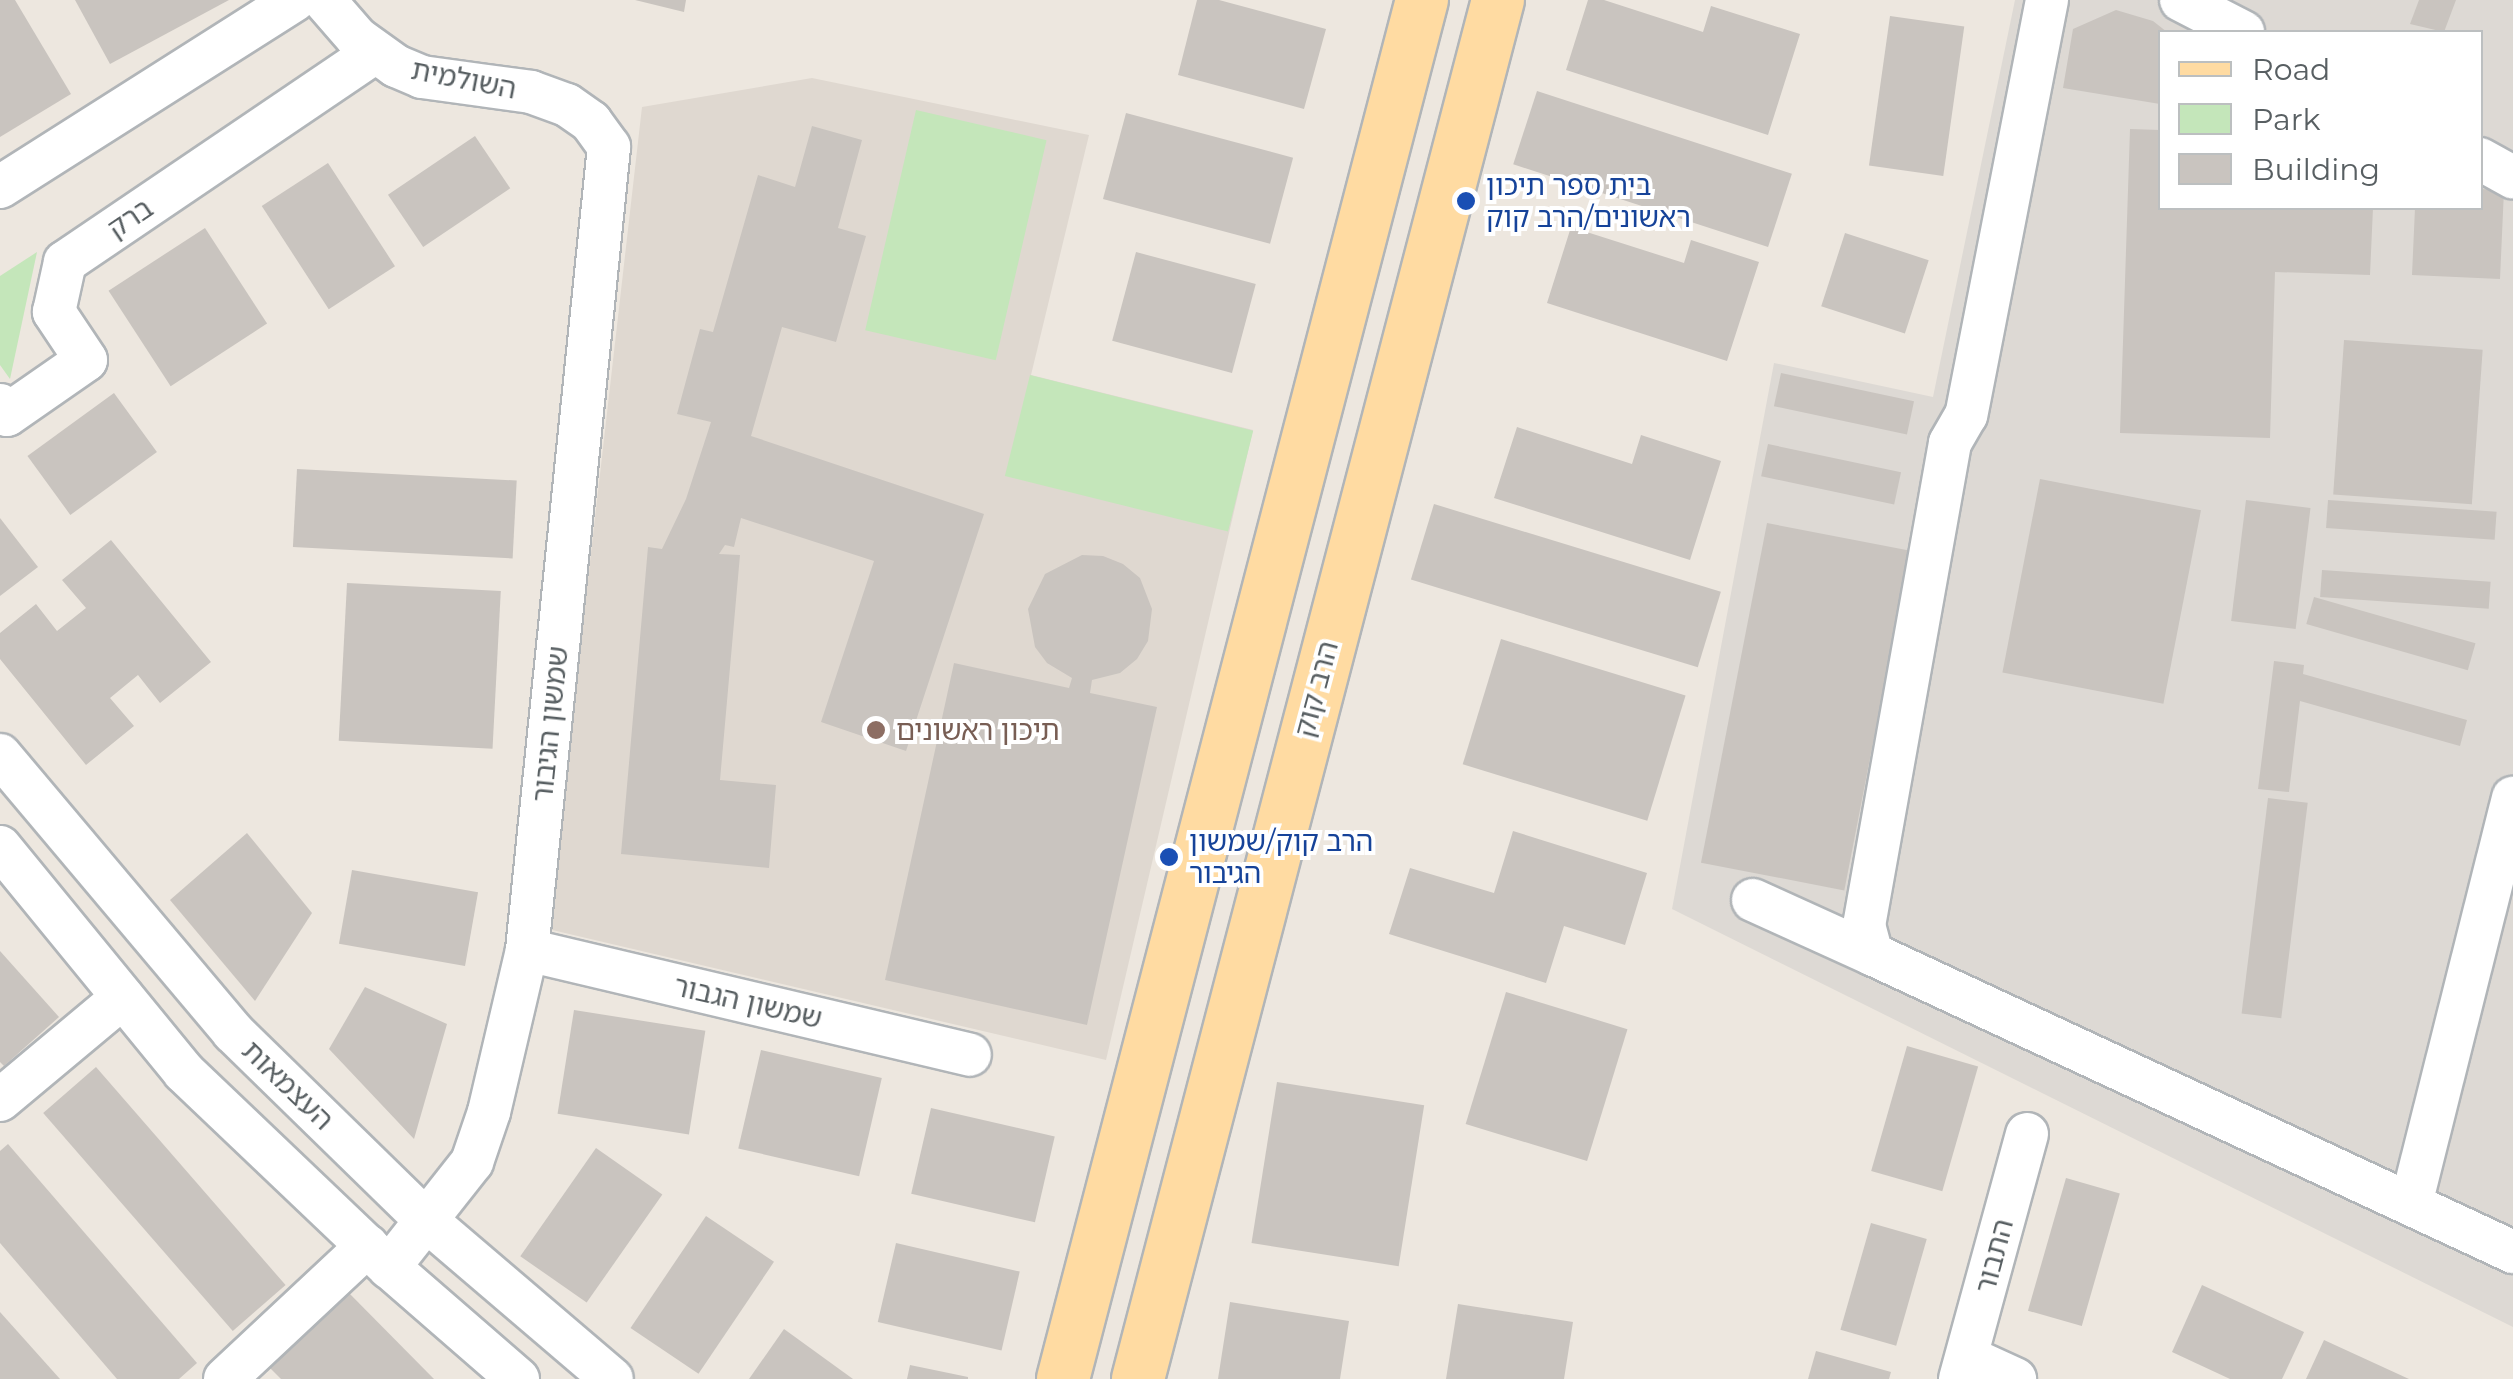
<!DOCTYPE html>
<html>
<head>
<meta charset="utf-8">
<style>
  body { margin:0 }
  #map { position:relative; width:2513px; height:1379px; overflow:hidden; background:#ede7df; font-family:Montserrat,"Noto Sans Hebrew",sans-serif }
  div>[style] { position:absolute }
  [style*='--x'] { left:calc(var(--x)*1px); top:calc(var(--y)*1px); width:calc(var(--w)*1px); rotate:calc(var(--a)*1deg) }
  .industrial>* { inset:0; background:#ddd9d4 }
  .education>* { inset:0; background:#dfd8d0 }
  .green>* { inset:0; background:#c4e6ba; transform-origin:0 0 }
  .building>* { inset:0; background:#c9c4bf; transform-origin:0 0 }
  .roads { filter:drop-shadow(2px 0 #b1b5b8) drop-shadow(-2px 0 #b1b5b8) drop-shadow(0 2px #b1b5b8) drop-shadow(0 -2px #b1b5b8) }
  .minor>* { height:42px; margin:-21px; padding:0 21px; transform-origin:21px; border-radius:21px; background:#fff }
  .major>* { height:52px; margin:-26px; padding:0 26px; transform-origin:26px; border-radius:26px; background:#ffdba2 }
  .dots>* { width:28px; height:28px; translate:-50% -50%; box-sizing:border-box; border:5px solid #fff; border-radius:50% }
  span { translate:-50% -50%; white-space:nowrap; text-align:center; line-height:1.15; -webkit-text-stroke:8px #fff; paint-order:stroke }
  .street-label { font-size:28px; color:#585f62 }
  .transit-label { font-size:28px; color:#164399 }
  .left { translate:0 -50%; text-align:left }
  .education-label { font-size:28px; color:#785e54 }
  .legend { position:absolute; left:2158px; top:30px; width:325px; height:180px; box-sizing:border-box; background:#fff; border:2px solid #bcbfc0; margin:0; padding:12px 18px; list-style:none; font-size:30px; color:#585f62 }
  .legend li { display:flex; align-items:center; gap:20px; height:50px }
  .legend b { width:50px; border:2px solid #bcbfc0 }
</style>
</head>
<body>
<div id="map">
  <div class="industrial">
    <div style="clip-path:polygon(evenodd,2015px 0,2513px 0,2513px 1327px,1672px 909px,1774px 363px,1933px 397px,2015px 0,2160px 32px,2480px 32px,2480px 208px,2160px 208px,2160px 32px)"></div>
  </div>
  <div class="education">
    <div style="clip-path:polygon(812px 78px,1089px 135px,1031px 375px,1253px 430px,1106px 1060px,548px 929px,642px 107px)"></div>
  </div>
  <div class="green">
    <div style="left:916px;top:110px;width:134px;height:226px;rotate:13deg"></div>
    <div style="clip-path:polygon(37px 252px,10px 379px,0 365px,0 276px)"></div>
    <div style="left:1030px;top:375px;width:230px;height:104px;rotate:14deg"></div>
  </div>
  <div class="building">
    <div style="clip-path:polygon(0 0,15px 0,71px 94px,0 137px)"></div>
    <div style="clip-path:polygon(75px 0,229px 0,110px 64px)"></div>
    <div style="clip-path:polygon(635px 0,686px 0,684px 12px)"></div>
    <div style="clip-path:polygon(1197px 0,1219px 0,1326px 29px,1304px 109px,1178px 75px)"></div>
    <div style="clip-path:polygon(1588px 0,1604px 0,1703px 32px,1711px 6px,1800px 34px,1768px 135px,1566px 70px)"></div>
    <div style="clip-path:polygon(2419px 0,2456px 0,2444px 32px,2410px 24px)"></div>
    <div style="clip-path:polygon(2116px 10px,2153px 21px,2167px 32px,2160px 32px,2160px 104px,2063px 88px,2073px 29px)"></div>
    <div style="left:1890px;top:16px;width:75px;height:151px;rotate:8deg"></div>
    <div style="left:1537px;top:91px;width:268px;height:77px;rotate:18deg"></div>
    <div style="left:1126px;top:113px;width:173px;height:89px;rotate:15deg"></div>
    <div style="clip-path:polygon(812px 126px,862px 140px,838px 228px,866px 236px,836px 342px,782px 327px,751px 436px,984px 514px,906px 751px,821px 722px,874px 561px,741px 518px,734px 547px,725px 545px,719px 554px,740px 555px,720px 780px,776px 785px,769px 868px,621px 854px,648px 547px,662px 549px,686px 499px,711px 422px,677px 414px,700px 329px,713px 332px,758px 175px,795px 187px)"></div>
    <div style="clip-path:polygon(2130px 129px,2160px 130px,2160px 208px,2373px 208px,2370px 275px,2275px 272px,2270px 438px,2120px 433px)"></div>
    <div style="left:475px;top:136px;width:63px;height:105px;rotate:56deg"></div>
    <div style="left:328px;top:163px;width:123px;height:79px;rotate:57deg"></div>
    <div style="clip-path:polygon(2480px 189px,2504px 190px,2500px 279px,2412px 275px,2415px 208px,2480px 208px)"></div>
    <div style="clip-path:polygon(1571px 227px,1684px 263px,1691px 240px,1759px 262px,1727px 361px,1547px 303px)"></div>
    <div style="left:205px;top:228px;width:114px;height:115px;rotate:57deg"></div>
    <div style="left:1845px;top:233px;width:88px;height:77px;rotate:18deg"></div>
    <div style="left:1136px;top:252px;width:124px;height:92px;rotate:15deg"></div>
    <div style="left:2344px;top:340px;width:139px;height:155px;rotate:4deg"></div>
    <div style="left:1781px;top:373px;width:136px;height:34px;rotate:12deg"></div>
    <div style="left:114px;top:393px;width:73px;height:107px;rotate:54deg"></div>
    <div style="clip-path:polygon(1517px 427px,1632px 464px,1641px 435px,1721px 461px,1690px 560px,1494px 498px)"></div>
    <div style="left:1768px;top:444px;width:136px;height:33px;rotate:12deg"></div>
    <div style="left:297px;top:469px;width:220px;height:78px;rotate:3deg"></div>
    <div style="left:2040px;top:479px;width:164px;height:197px;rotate:11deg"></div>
    <div style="left:2246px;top:500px;width:65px;height:122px;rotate:7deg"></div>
    <div style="left:2328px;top:500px;width:169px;height:28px;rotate:4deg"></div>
    <div style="left:1434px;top:504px;width:300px;height:79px;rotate:17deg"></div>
    <div style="clip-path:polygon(0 518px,38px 567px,0 596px)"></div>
    <div style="left:1767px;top:523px;width:146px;height:346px;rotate:11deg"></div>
    <div style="clip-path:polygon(111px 540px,211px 662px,160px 703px,138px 675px,110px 698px,134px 726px,86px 765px,0 659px,0 633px,36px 604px,57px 631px,86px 608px,62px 580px)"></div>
    <div style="clip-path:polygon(1082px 555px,1103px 556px,1123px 564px,1140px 578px,1152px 609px,1148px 641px,1137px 659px,1120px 673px,1092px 680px,1090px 693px,1157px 707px,1087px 1025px,885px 980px,954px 663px,1069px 688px,1072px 678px,1047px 663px,1035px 647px,1028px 609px,1045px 574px)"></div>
    <div style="left:2322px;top:570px;width:169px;height:27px;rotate:4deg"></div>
    <div style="left:347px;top:583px;width:154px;height:158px;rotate:3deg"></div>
    <div style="left:2314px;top:597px;width:168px;height:28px;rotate:16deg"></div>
    <div style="left:1501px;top:639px;width:193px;height:131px;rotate:17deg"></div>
    <div style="clip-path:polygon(2274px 661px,2304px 665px,2303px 674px,2467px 720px,2460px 746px,2300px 701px,2289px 792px,2258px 789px)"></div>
    <div style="left:2268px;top:798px;width:40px;height:217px;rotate:7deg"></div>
    <div style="clip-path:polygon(1513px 831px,1647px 873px,1625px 945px,1564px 926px,1546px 983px,1389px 934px,1410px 868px,1494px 893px)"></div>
    <div style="clip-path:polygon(247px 833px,312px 913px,255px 1001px,170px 900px)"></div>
    <div style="left:352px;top:870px;width:128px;height:75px;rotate:10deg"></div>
    <div style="clip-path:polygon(0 951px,59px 1017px,4px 1066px,0 1062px)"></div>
    <div style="clip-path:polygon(365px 987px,447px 1024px,414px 1139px,329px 1049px)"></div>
    <div style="left:1506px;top:992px;width:127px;height:138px;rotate:17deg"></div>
    <div style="left:574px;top:1010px;width:133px;height:105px;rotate:9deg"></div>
    <div style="left:1907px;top:1046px;width:74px;height:130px;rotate:16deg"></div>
    <div style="left:761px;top:1050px;width:124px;height:101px;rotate:13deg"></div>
    <div style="left:96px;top:1067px;width:289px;height:70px;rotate:49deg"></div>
    <div style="left:1277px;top:1082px;width:149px;height:163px;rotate:9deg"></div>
    <div style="left:931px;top:1108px;width:127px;height:88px;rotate:13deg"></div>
    <div style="clip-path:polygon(8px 1144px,197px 1363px,179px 1379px,117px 1379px,0 1243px,0 1151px)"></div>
    <div style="left:596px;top:1148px;width:81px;height:132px;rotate:35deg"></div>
    <div style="left:2066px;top:1178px;width:56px;height:138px;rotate:16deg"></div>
    <div style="left:706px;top:1216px;width:82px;height:135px;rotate:34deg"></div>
    <div style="left:1871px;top:1223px;width:58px;height:111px;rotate:16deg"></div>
    <div style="left:896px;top:1243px;width:127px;height:81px;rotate:13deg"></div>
    <div style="clip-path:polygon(2202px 1285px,2304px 1332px,2282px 1379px,2230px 1379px,2172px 1352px)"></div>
    <div style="clip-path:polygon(345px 1289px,434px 1379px,281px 1379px,268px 1366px)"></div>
    <div style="clip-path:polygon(1230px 1302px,1349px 1321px,1340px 1379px,1218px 1379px)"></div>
    <div style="clip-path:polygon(1458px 1304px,1573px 1322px,1564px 1379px,1446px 1379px)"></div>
    <div style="clip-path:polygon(0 1312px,60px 1379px,0 1379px)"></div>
    <div style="clip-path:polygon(784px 1329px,853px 1379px,749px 1379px)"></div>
    <div style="clip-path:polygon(2324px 1340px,2409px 1379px,2306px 1379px)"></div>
    <div style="clip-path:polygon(1816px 1351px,1891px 1372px,1889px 1379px,1808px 1379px)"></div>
    <div style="clip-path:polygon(910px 1365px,968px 1377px,968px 1379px,907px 1379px)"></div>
  </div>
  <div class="roads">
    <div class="minor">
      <div style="--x:324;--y:0;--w:50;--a:49"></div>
      <div style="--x:357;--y:38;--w:48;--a:35.7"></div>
      <div style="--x:396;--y:66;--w:28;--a:23"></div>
      <div style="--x:422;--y:77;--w:110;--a:7.8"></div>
      <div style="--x:531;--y:92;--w:38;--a:20"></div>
      <div style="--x:567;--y:105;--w:29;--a:35"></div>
      <div style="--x:591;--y:122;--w:31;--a:54"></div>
      <div style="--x:609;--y:147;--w:807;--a:95.83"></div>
      <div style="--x:527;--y:950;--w:166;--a:103.2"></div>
      <div style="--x:489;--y:1112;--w:53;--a:108.8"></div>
      <div style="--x:472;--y:1162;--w:134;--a:128.3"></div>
      <div style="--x:2047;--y:0;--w:423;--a:101"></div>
      <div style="--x:1966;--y:415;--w:32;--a:120"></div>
      <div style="--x:1950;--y:443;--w:490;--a:100.1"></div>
      <div style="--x:1864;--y:925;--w:30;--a:75"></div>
      <div style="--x:1872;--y:954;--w:707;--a:24.93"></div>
      <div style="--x:2181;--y:0;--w:70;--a:27.3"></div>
      <div style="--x:2480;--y:159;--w:38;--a:29"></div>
      <div style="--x:0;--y:187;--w:349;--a:-32.4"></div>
      <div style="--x:0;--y:405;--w:12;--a:55"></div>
      <div style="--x:7;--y:415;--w:96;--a:-34.8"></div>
      <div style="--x:86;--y:360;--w:58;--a:-123.7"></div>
      <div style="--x:54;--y:312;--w:51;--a:-77.6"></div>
      <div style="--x:65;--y:262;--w:374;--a:-34.1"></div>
      <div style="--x:0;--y:755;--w:362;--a:49.9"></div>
      <div style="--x:233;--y:1032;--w:271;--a:44.3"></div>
      <div style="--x:427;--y:1221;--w:243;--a:40.5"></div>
      <div style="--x:0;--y:847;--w:291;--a:50.7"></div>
      <div style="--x:184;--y:1072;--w:283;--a:43.6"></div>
      <div style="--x:389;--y:1267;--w:171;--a:41"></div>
      <div style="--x:1753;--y:900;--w:131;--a:24.4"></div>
      <div style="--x:527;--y:950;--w:455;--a:13.3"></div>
      <div style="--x:0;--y:1100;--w:160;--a:-39.9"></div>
      <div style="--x:2411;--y:1204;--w:419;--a:-75.9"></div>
      <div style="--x:1967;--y:1357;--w:53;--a:24.6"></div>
      <div style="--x:225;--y:1379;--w:195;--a:-43.1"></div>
      <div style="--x:1960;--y:1379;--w:254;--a:-74.7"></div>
    </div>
    <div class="major">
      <div style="--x:1063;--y:1379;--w:1425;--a:-75.41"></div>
      <div style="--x:1138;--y:1379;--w:1425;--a:-75.37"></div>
    </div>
  </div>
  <div class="dots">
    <div style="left:1466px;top:201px;background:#1a4fb4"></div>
    <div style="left:876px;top:730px;background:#8d6e63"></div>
    <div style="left:1169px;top:857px;background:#1a4fb4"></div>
  </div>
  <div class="street-label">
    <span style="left:464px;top:79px;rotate:11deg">השולמית</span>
    <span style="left:130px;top:218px;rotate:-34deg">ברק</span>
    <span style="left:1316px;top:689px;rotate:-75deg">הרב קוק</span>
    <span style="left:550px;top:724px;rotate:-84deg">שמשון הגיבור</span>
    <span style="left:748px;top:1002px;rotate:13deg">שמשון הגבור</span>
    <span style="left:288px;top:1085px;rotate:44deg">העצמאות</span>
    <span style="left:1994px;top:1256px;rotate:-75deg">התבור</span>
  </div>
  <div class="transit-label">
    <span class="left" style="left:1486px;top:201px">בית ספר תיכון<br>ראשונים/הרב קוק</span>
    <span class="left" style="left:1189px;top:857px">הרב קוק/שמשון<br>הגיבור</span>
  </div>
  <div class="education-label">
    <span class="left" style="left:896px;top:730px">תיכון ראשונים</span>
  </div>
  <ul class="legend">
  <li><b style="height:12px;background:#ffdba2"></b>Road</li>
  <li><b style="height:28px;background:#c4e6ba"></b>Park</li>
  <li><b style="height:28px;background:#c9c4bf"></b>Building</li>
  </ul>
</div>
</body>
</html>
